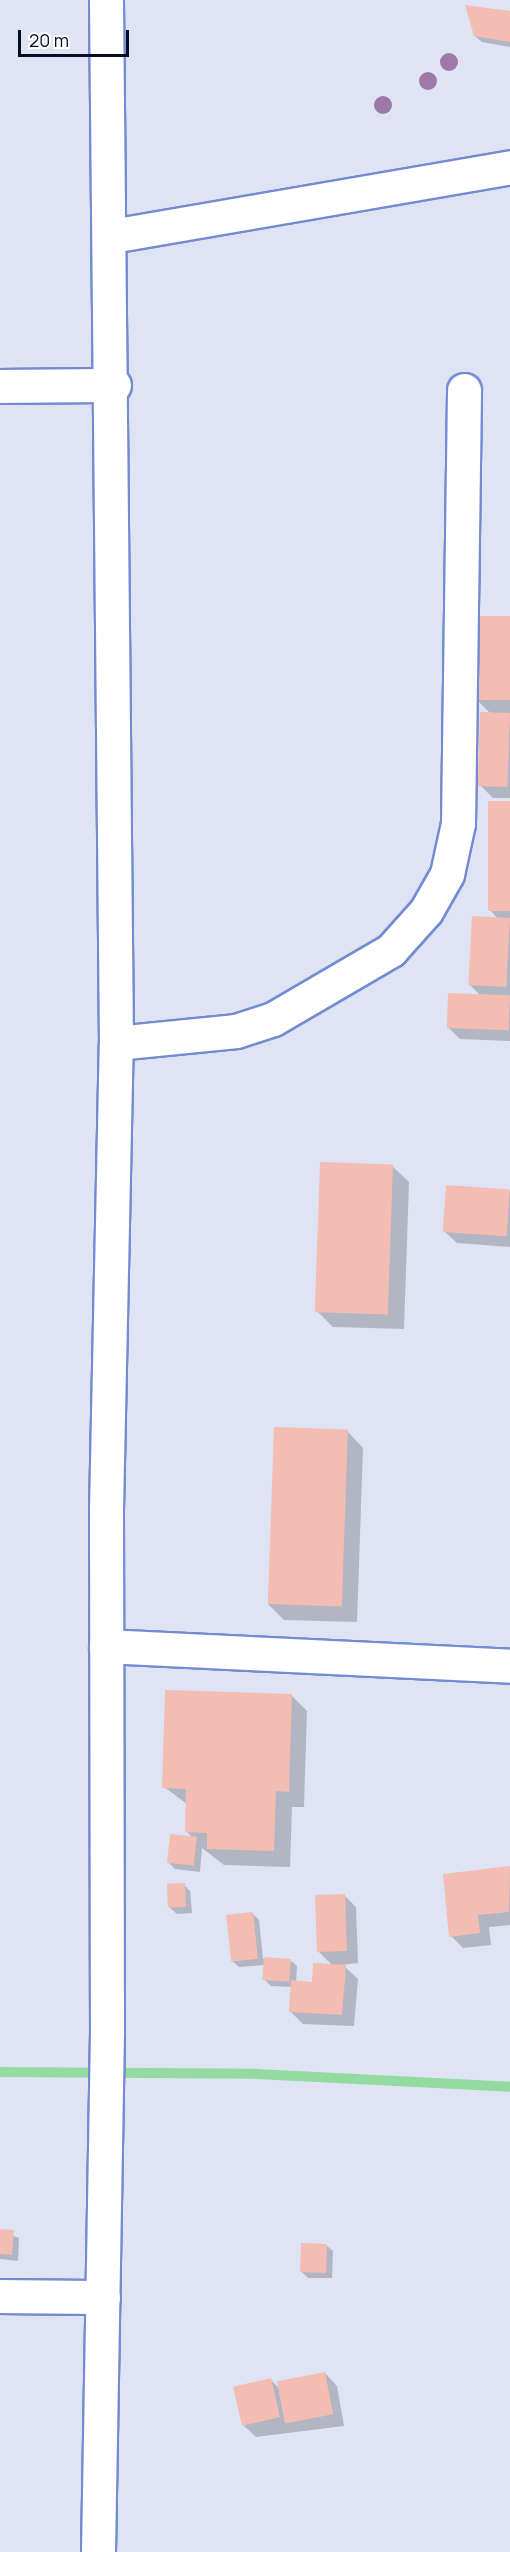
<!DOCTYPE html>
<html>
<head>
<meta charset="utf-8">
<style>
  body { margin:0 }
  #map { position:relative; width:510px; height:2552px; overflow:hidden; background:#dee4f3; font-family:Manrope,sans-serif }
  div>[style] { position:absolute }
  [style*='--x'] { left:calc(var(--x)*1px); top:calc(var(--y)*1px); width:calc(var(--w)*1px); rotate:calc(var(--a)*1deg) }
  .shadow>* { inset:0; background:#0003 }
  .stream>* { height:10px; margin:-5px; padding:0 5px; transform-origin:5px; border-radius:5px; background:#94dba1 }
  .building>* { inset:0; background:#f4bdb4; transform-origin:0 0 }
  .roads { filter:drop-shadow(2px 0 #748bd1) drop-shadow(-2px 0 #748bd1) drop-shadow(0 2px #748bd1) drop-shadow(0 -2px #748bd1) }
  .street>* { height:33px; margin:-16.5px; padding:0 16.5px; transform-origin:16.5px; border-radius:16.5px; background:#fff }
  .trees>* { width:18px; height:18px; margin:-9px; border-radius:50%; background:#9e78a6 }
  span { translate:-50% -50%; white-space:nowrap; text-align:center; line-height:1.15; -webkit-text-stroke:4.5px #fff; paint-order:stroke }
  .scale { position:absolute; left:18px; top:30px; width:111px; height:27px; box-sizing:border-box; border:3px solid #070d27; border-top:0; padding-left:8px; font-size:18px; line-height:21px; white-space:nowrap; color:#070d27; -webkit-text-stroke:4px #fff; paint-order:stroke }
</style>
</head>
<body>
<div id="map">
  <div class="shadow">
    <div style="clip-path:polygon(510px 13px,510px 47px,482px 42px,475px 36px)"></div>
    <div style="clip-path:polygon(510px 618px,510px 798px,493px 798px,481px 786px,491px 714px,478px 701px)"></div>
    <div style="clip-path:polygon(510px 802px,510px 1041px,460px 1039px,448px 1027px,481px 996px,470px 985px,498px 919px,490px 910px)"></div>
    <div style="clip-path:polygon(392px 1166px,409px 1182px,404px 1329px,333px 1327px,317px 1311px)"></div>
    <div style="clip-path:polygon(510px 1191px,510px 1247px,457px 1243px,444px 1231px)"></div>
    <div style="clip-path:polygon(347px 1431px,363px 1448px,357px 1622px,284px 1620px,268px 1604px)"></div>
    <div style="clip-path:polygon(291px 1695px,307px 1711px,304px 1807px,292px 1807px,290px 1867px,224px 1865px,202px 1848px,200px 1872px,175px 1869px,168px 1862px,193px 1838px,187px 1832px,187px 1804px,164px 1787px)"></div>
    <div style="clip-path:polygon(510px 1868px,510px 1925px,489px 1927px,491px 1945px,463px 1948px,451px 1936px,444px 1875px)"></div>
    <div style="clip-path:polygon(184px 1885px,190px 1891px,192px 1913px,177px 1914px,170px 1908px)"></div>
    <div style="clip-path:polygon(344px 1895px,356px 1907px,358px 1963px,333px 1966px,345px 1967px,358px 1979px,354px 2026px,303px 2024px,290px 2011px,292px 1987px,271px 1986px,264px 1979px,265px 1965px,239px 1967px,232px 1961px,253px 1914px,259px 1920px,263px 1959px,290px 1960px,297px 1966px,296px 1982px,313px 1983px,333px 1966px,318px 1951px)"></div>
    <div style="clip-path:polygon(0 2231px,19px 2238px,18px 2261px,0 2259px)"></div>
    <div style="clip-path:polygon(326px 2245px,333px 2251px,332px 2278px,308px 2278px,301px 2271px)"></div>
    <div style="clip-path:polygon(325px 2373px,337px 2386px,344px 2426px,256px 2437px,243px 2425px,271px 2380px,280px 2389px)"></div>
  </div>
  <div class="stream">
    <div style="--x:0;--y:2072;--w:257;--a:0.4"></div>
    <div style="--x:257;--y:2074;--w:253;--a:2.9"></div>
  </div>
  <div class="building">
    <div style="clip-path:polygon(465px 5px,510px 11px,510px 42px,474px 36px)"></div>
    <div style="left:510px;top:616px;width:84px;height:36px;rotate:90deg"></div>
    <div style="left:480px;top:712px;width:30px;height:74px;rotate:2deg"></div>
    <div style="left:488px;top:801px;width:22px;height:110px"></div>
    <div style="left:472px;top:916px;width:38px;height:69px;rotate:3deg"></div>
    <div style="left:448px;top:993px;width:62px;height:35px;rotate:2deg"></div>
    <div style="left:320px;top:1162px;width:73px;height:150px;rotate:2deg"></div>
    <div style="left:446px;top:1185px;width:64px;height:47px;rotate:4deg"></div>
    <div style="left:274px;top:1427px;width:74px;height:177px;rotate:2deg"></div>
    <div style="clip-path:polygon(165px 1690px,292px 1694px,289px 1792px,276px 1791px,274px 1851px,207px 1849px,207px 1833px,185px 1832px,186px 1789px,162px 1788px)"></div>
    <div style="left:170px;top:1834px;width:27px;height:29px;rotate:6deg"></div>
    <div style="clip-path:polygon(510px 1866px,509px 1912px,478px 1915px,480px 1933px,449px 1937px,443px 1874px)"></div>
    <div style="left:185px;top:1883px;width:24px;height:18px;rotate:88deg"></div>
    <div style="left:345px;top:1894px;width:57px;height:30px;rotate:88deg"></div>
    <div style="left:253px;top:1912px;width:47px;height:27px;rotate:84deg"></div>
    <div style="left:264px;top:1957px;width:27px;height:23px;rotate:4deg"></div>
    <div style="clip-path:polygon(313px 1963px,346px 1965px,342px 2015px,289px 2012px,291px 1980px,312px 1982px)"></div>
    <div style="clip-path:polygon(0 2229px,14px 2230px,12px 2255px,0 2254px)"></div>
    <div style="left:301px;top:2243px;width:26px;height:29px;rotate:2deg"></div>
    <div style="left:325px;top:2372px;width:43px;height:49px;rotate:79deg"></div>
    <div style="left:271px;top:2378px;width:40px;height:39px;rotate:77deg"></div>
  </div>
  <div class="roads">
    <div class="street">
      <div style="--x:112;--y:236;--w:404;--a:-9.8"></div>
      <div style="--x:0;--y:386;--w:114;--a:-0.5"></div>
      <div style="--x:116;--y:1043;--w:121;--a:-5.7"></div>
      <div style="--x:236;--y:1031;--w:39;--a:-18"></div>
      <div style="--x:273;--y:1019;--w:137;--a:-30.3"></div>
      <div style="--x:391;--y:950;--w:52;--a:-48.1"></div>
      <div style="--x:426;--y:911;--w:43;--a:-60.4"></div>
      <div style="--x:447;--y:874;--w:52;--a:-77.8"></div>
      <div style="--x:458;--y:823;--w:433;--a:-89.2"></div>
      <div style="--x:106;--y:1646;--w:404;--a:2.8"></div>
      <div style="--x:0;--y:2296;--w:103;--a:0.6"></div>
      <div style="--x:98;--y:2552;--w:519;--a:-89.01"></div>
      <div style="--x:107;--y:2033;--w:523;--a:-90.11"></div>
      <div style="--x:106;--y:1510;--w:467;--a:-88.8"></div>
      <div style="--x:116;--y:1043;--w:1043;--a:-90.55"></div>
    </div>
  </div>
  <div class="trees">
    <div style="left:449px;top:62px"></div>
    <div style="left:428px;top:81px"></div>
    <div style="left:383px;top:105px"></div>
  </div>
  <div class="scale">20 m</div>
</div>
</body>
</html>
